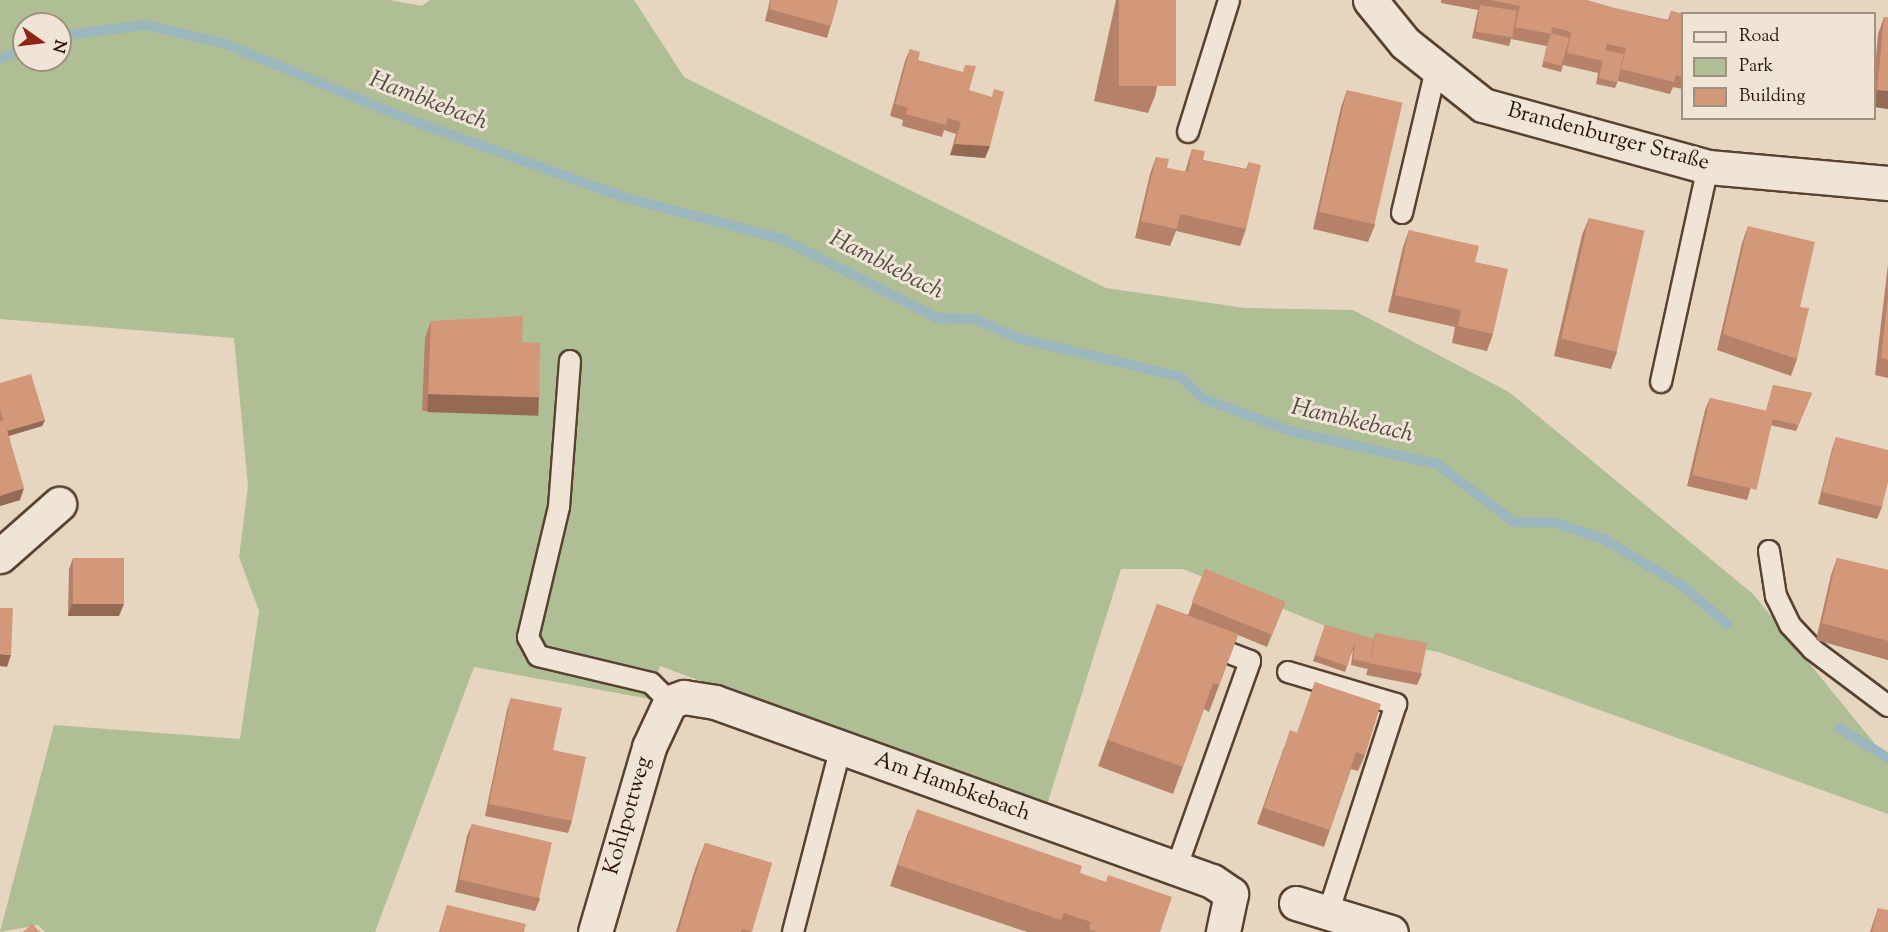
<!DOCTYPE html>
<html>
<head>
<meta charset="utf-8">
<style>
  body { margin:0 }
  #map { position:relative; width:1888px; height:932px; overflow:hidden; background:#e6d5bf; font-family:"Sorts Mill Goudy",serif }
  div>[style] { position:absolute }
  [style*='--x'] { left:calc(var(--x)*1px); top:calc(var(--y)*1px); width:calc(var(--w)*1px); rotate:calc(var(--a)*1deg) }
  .green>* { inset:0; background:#b0be96 }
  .stream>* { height:10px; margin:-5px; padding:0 5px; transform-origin:5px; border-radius:5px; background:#9cb6bd }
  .roads { filter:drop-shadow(2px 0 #594230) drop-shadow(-2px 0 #594230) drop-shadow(0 2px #594230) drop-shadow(0 -2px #594230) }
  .lane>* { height:20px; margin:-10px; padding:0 10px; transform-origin:10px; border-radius:10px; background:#efe4d5 }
  .street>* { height:33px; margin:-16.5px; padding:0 16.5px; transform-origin:16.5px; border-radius:16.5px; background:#efe4d5 }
  .wall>* { inset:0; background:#b58269 }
  .shaded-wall>* { inset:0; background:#946a55; transform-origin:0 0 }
  .building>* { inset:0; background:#d3977a; transform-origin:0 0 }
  span { translate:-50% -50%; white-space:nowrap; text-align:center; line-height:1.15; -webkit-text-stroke:6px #efe4d5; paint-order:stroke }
  .street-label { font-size:22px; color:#2a1100 }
  .water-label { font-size:24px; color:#524b42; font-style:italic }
  .legend { position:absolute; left:1681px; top:12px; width:195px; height:108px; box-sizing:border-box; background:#efe4d5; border:2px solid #a09080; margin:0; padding:8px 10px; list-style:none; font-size:18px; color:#2a1100 }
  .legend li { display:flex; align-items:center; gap:12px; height:30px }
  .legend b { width:30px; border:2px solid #a09080 }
  .north { position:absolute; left:12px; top:12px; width:60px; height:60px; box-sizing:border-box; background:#efe4d5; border:2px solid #a09080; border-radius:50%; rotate:104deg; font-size:16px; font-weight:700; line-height:24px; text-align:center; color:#2a1100 }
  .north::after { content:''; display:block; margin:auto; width:21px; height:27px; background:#8f2418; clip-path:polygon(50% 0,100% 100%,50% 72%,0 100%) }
</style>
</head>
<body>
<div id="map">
  <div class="green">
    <div style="clip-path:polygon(evenodd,0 0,389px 0,422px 6px,430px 0,634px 0,684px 77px,1106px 288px,1245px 308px,1353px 310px,1509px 392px,1753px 594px,1888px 760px,1888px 814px,1439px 652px,1353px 637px,1183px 569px,1121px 569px,1046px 808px,660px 666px,650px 699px,474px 667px,375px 932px,45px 932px,38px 925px,0 932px,54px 725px,240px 739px,259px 611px,239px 557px,248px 486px,234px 338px,0 319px,0 0,24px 24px,60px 24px,60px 60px,24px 60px,24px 24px)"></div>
  </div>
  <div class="stream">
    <div style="--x:60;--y:36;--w:86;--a:-7.4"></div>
    <div style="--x:145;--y:25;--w:83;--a:13.2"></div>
    <div style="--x:226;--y:44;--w:194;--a:22.5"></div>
    <div style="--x:405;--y:118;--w:232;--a:19.9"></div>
    <div style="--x:623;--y:197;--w:164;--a:14.8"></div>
    <div style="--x:782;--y:239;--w:175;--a:26.9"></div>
    <div style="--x:938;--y:318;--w:37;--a:2"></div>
    <div style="--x:975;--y:319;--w:47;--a:23.8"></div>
    <div style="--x:1018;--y:338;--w:168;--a:13.5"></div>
    <div style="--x:1181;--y:377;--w:30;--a:45"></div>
    <div style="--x:1202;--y:398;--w:97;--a:20.5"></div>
    <div style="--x:1293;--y:432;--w:148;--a:12.5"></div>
    <div style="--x:1437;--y:464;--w:96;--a:37"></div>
    <div style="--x:1514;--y:522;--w:42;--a:1.4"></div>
    <div style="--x:1556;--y:523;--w:52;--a:19.1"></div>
    <div style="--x:1605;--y:540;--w:92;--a:30.7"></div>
    <div style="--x:1684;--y:587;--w:57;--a:40.7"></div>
    <div style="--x:0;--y:59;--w:26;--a:-23"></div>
    <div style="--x:1839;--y:728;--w:57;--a:31.5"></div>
  </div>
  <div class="roads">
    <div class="lane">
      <div style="--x:1188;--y:132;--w:138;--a:-72.7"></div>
      <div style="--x:1402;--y:213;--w:148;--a:-76.7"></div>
      <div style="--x:570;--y:361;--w:146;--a:94.3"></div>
      <div style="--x:559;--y:507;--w:134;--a:103.4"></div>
      <div style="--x:528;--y:637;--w:21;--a:62"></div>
      <div style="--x:538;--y:656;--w:116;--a:13.4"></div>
      <div style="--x:651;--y:683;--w:27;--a:45"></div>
      <div style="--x:1661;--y:382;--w:220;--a:-77.7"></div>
      <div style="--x:1769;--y:551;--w:46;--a:81.2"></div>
      <div style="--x:1776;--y:596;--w:32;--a:64"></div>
      <div style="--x:1790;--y:625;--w:33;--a:47"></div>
      <div style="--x:1812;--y:649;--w:95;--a:36.9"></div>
      <div style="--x:1288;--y:672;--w:113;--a:16.5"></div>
      <div style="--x:1396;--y:704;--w:220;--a:108"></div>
      <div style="--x:1176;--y:869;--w:221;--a:-70.4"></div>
      <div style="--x:1250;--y:661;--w:47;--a:-158.9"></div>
      <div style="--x:793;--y:932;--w:191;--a:-75.5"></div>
    </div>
    <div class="street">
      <div style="--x:1370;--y:0;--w:55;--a:50.9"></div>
      <div style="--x:1405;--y:43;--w:100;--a:38.5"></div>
      <div style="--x:1483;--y:105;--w:233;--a:15.4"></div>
      <div style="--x:1708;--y:167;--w:181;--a:5.1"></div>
      <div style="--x:0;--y:556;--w:79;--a:-41.4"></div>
      <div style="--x:1296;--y:903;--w:99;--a:17"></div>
      <div style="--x:595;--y:932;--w:193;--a:-73.7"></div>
      <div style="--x:649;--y:747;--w:50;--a:-65"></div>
      <div style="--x:670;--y:702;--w:15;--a:-20"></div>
      <div style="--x:684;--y:697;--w:31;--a:9"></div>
      <div style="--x:715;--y:702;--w:528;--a:19.81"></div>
      <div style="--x:1212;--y:881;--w:23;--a:34"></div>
      <div style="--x:1231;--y:894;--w:39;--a:102"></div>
    </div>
  </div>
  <div class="wall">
    <div style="clip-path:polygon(770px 0,838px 0,827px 38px,765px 21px)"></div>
    <div style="clip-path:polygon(1116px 0,1176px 0,1155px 96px,1148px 113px,1094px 101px)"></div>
    <div style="clip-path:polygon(1441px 0,1586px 0,1614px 8px,1668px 20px,1671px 11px,1683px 14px,1683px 89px,1673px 87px,1670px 94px,1618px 81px,1615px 88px,1596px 84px,1598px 73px,1563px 65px,1561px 72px,1542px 67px,1547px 45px,1546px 46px,1511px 39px,1509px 46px,1472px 38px,1478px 10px,1441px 3px)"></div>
    <div style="clip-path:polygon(1884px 17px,1888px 17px,1888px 109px,1875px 107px,1875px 69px,1878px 34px)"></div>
    <div style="clip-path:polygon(910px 49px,918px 60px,969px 90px,990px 146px,985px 158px,950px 155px,956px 134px,944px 130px,942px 137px,902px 126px,903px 120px,890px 116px,905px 61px)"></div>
    <div style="clip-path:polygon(1347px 90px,1375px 225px,1368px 242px,1313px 229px,1341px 107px)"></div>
    <div style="clip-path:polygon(1192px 149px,1203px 160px,1246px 169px,1249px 162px,1246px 229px,1240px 246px,1176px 231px,1170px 246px,1135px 238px,1150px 174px,1156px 157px,1167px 168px,1185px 172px)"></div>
    <div style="clip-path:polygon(1589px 218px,1617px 352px,1611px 369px,1554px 356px,1582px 235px)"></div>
    <div style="clip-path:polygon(1748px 226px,1800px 307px,1797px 359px,1791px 376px,1717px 350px,1742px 243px)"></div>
    <div style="clip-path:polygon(1409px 230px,1475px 262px,1493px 334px,1487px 351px,1452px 343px,1455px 327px,1388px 312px,1403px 247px)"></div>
    <div style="clip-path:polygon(1888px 264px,1888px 378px,1875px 375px)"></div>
    <div style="clip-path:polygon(431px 321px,522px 342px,539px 397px,533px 414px,422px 411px,425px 338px)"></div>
    <div style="clip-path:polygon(0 383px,45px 420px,42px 426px,9px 436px,20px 500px,0 506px)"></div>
    <div style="clip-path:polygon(1773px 385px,1812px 393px,1796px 431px,1770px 425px,1747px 500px,1687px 486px,1705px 410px,1710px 398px,1766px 411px)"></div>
    <div style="clip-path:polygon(1836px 437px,1882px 507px,1877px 519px,1818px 504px,1832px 449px)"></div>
    <div style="clip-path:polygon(73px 558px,119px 616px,68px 616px,69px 569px)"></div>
    <div style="clip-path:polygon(1837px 558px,1888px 570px,1888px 660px,1816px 640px,1831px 575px)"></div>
    <div style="clip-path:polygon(1205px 569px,1285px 602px,1267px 647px,1238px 635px,1209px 712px,1204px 709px,1173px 794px,1098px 766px,1157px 604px,1188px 615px)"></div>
    <div style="clip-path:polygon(1325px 625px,1374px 639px,1376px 633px,1422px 674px,1417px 685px,1366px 675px,1368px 668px,1367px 669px,1351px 665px,1353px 649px,1345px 672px,1313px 661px)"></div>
    <div style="clip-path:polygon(1315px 682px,1365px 755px,1358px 771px,1351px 769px,1324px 847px,1257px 824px,1284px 747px,1297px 733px)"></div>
    <div style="clip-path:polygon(511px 698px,553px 750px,572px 821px,568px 833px,485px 816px,507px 710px)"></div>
    <div style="clip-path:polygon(472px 824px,540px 899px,535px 911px,455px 892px,467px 836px)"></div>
    <div style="clip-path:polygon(909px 830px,1080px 873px,1160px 932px,1027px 932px,890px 886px)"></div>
    <div style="clip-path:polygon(705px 843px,772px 863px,751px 932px,676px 932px,695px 869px)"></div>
    <div style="clip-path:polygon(447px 905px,524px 932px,439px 932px)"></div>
    <div style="clip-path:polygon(1878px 908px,1888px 932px,1870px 932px)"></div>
  </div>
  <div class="shaded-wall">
    <div style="clip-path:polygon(1877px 90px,1888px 91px,1888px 109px,1875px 107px,1875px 97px)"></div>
    <div style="clip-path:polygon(955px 144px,990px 146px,985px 158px,950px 155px)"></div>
    <div style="left:428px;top:394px;width:111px;height:18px;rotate:2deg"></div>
    <div style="clip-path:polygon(45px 420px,42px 426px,5px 437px,7px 431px)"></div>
    <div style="clip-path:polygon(24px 488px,20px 500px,0 506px,0 496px)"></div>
    <div style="clip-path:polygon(72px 604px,124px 604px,119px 616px,68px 616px)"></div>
    <div style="clip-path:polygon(0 654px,11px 655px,7px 667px,0 666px)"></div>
  </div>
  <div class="building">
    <div style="clip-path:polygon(771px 0,838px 0,831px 26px,769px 9px)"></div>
    <div style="left:1119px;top:0;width:57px;height:86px"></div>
    <div style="clip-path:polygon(1491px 0,1586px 0,1614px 8px,1669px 21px,1671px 11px,1683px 14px,1683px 77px,1676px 75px,1674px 82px,1621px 69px,1626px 48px,1607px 44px,1603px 61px,1567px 53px,1571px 32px,1552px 27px,1551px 34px,1515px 27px,1520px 6px)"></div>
    <div style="left:1480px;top:5px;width:37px;height:27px;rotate:9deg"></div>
    <div style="clip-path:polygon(1884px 17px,1888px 17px,1888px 91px,1877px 90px)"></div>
    <div style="left:1551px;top:33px;width:19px;height:29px;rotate:16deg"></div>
    <div style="clip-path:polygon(910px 49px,920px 52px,918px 60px,963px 72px,965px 65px,976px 66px,969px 90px,992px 97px,994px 89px,1004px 92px,990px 146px,955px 144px,961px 122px,948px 118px,946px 125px,906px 114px,908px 108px,895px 104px)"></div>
    <div style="left:1605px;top:50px;width:19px;height:29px;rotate:12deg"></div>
    <div style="left:1347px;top:90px;width:57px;height:125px;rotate:13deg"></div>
    <div style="clip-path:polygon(1192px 149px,1205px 151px,1203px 160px,1247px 170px,1249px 162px,1261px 165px,1246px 229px,1180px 214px,1177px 229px,1141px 221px,1156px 157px,1169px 159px,1167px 168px,1188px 172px)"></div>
    <div style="left:1589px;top:218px;width:57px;height:124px;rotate:13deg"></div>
    <div style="clip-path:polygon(1748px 226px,1815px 242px,1800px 307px,1809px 308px,1797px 359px,1723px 334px)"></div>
    <div style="clip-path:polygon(1409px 230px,1479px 246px,1475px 262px,1508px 269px,1493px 334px,1458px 326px,1461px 310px,1395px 295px)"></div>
    <div style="clip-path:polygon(1888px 296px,1888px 360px,1881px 358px)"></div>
    <div style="clip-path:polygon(523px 316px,522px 342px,540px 343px,539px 397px,428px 394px,431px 321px)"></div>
    <div style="clip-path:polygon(31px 374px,45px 420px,7px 431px,0 410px,0 383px)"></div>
    <div style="clip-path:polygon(1773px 385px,1812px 393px,1798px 425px,1772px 419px,1774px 413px,1766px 412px)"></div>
    <div style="left:1710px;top:398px;width:66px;height:79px;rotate:13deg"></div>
    <div style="clip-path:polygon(4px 420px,24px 488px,0 496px,0 421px)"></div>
    <div style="clip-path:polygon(1836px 437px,1888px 450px,1888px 482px,1882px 507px,1822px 492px)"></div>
    <div style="left:73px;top:558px;width:51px;height:46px"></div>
    <div style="clip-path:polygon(1837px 558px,1888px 570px,1888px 641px,1822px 623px)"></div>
    <div style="left:1205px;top:569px;width:87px;height:36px;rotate:22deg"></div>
    <div style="clip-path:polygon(1157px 604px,1238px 634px,1219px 685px,1213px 683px,1183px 767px,1108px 740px)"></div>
    <div style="clip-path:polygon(0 608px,13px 608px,11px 655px,0 654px)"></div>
    <div style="clip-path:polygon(1325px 625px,1374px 639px,1370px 663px,1353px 659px,1355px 642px,1347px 666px,1315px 655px)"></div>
    <div style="left:1376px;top:633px;width:52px;height:31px;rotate:11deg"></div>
    <div style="clip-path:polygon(1315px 682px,1381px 704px,1365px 755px,1356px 752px,1330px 830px,1264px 808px,1290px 730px,1297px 733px)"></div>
    <div style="clip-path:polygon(511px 698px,562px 708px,553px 750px,586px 757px,572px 821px,489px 804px)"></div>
    <div style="clip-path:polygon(917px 809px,1082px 866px,1080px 873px,1106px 882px,1108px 875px,1172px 897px,1160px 932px,1097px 932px,1089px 929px,1091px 922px,1064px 913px,1061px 920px,898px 865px)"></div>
    <div style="left:472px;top:824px;width:82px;height:57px;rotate:13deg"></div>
    <div style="clip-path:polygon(705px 843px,772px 863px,752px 932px,742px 929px,741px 932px,678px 932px)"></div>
    <div style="clip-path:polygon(447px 905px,526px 924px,524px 932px,440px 932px)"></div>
    <div style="clip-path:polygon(1878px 908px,1888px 910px,1888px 932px,1872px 932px)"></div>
    <div style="clip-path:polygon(32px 924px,40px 932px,23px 932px)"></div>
  </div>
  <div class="street-label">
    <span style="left:1608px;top:138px;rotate:15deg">Brandenburger Straße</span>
    <span style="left:952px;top:788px;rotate:20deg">Am Hambkebach</span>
    <span style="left:629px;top:816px;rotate:-74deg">Kohlpottweg</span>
  </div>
  <div class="water-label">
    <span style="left:428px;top:102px;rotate:21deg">Hambkebach</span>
    <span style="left:886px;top:266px;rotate:27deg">Hambkebach</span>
    <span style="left:1352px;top:422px;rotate:13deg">Hambkebach</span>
  </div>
  <ul class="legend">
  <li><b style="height:8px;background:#efe4d5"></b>Road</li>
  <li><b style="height:16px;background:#b0be96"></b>Park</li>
  <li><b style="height:16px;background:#d3977a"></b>Building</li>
  </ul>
  <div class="north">N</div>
</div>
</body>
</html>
